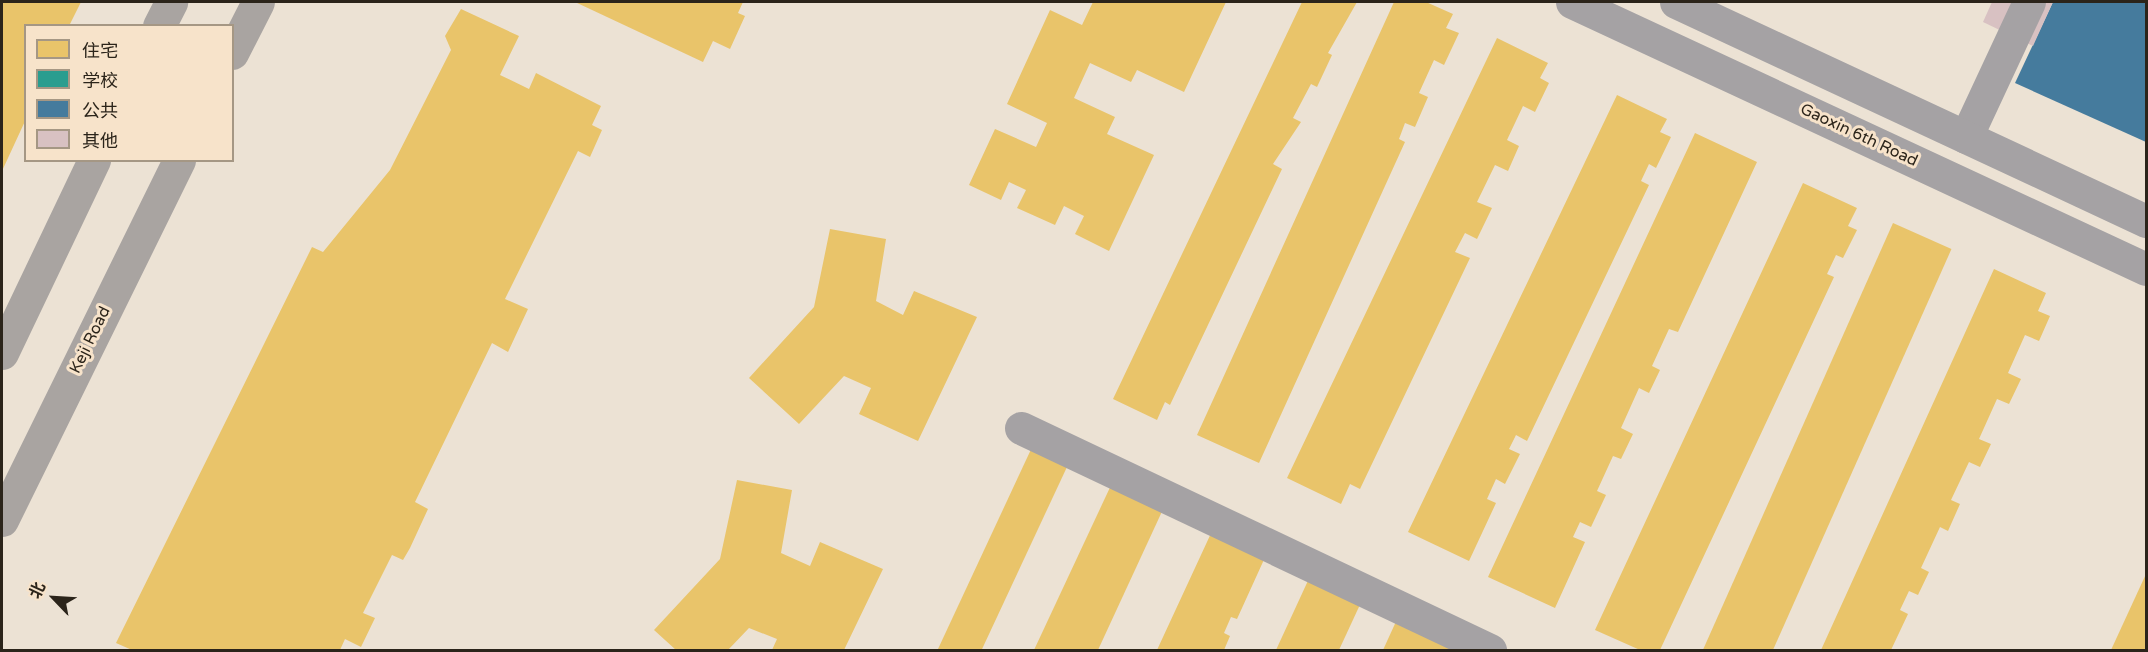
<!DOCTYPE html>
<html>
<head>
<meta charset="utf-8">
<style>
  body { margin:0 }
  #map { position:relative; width:2148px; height:652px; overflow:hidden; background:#ece2d4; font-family:"Varela Round","Noto Sans SC",sans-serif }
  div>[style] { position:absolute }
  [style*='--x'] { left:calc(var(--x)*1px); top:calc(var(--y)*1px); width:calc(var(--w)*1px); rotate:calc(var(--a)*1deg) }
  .homes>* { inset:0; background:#e9c46a; transform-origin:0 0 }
  .schools>* { inset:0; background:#2a9d8f }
  .public>* { inset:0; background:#457b9d }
  .building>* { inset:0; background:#d8c1c2 }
  .minor>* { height:33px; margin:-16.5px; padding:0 16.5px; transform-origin:16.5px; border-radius:16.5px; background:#a5a2a4 }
  .tertiary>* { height:33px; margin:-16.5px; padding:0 16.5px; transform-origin:16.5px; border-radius:16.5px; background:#a5a2a4 }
  .primary>* { height:33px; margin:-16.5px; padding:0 16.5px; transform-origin:16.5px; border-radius:16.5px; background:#a9a4a1 }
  span { translate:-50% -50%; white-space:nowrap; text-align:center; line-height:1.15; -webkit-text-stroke:6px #f7e3ca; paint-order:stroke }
  .street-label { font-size:16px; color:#2b241a }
  .frame { position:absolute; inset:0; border:3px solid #2b241a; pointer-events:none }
  .legend { position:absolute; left:24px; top:24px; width:210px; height:138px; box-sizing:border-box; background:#f7e3ca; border:2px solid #a59784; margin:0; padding:8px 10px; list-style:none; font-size:18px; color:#2b241a }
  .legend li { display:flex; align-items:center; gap:12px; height:30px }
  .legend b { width:30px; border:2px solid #a59784 }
  .north { position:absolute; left:24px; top:568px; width:60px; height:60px; -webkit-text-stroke:4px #f7e3ca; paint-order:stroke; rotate:295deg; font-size:16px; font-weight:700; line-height:24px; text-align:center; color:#2b241a }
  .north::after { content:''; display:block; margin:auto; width:21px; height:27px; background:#2b241a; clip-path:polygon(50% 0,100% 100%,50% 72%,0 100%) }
</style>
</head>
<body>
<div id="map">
  <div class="homes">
    <div style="clip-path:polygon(2px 2px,81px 2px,69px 26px,26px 26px,26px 119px,2px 171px)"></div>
    <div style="clip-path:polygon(575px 2px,743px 2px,738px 13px,745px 16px,730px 49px,713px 41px,703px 62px)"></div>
    <div style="clip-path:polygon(1093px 2px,1226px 2px,1184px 92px,1137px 70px,1131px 82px,1090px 63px,1074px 98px,1115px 117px,1107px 134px,1154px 155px,1109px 251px,1075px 234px,1084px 216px,1064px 206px,1055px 225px,1017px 208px,1026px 190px,1009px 182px,1001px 200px,969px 185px,995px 129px,1036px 147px,1047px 123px,1007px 104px,1050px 10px,1082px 25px)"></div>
    <div style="clip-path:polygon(1302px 2px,1357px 2px,1328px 53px,1332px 55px,1317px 87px,1311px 84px,1293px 118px,1301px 122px,1273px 164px,1282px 169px,1170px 405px,1165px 402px,1157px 420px,1113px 399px)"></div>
    <div style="clip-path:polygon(1394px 2px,1426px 2px,1453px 14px,1446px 28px,1459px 33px,1444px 65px,1434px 60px,1419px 93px,1428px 97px,1415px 127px,1405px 123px,1399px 139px,1405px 142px,1259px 463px,1197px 435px)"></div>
    <div style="clip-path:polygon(461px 9px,519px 36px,500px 75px,529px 89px,536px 73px,601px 106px,592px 125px,602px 130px,590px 157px,578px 151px,505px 299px,528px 309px,508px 352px,492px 343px,415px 502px,428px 509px,410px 548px,403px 560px,392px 555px,363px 613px,375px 618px,361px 647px,345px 639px,340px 650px,132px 650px,116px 643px,312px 247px,323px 252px,390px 170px,451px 50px,445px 36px)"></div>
    <div style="clip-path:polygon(1497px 38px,1548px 63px,1540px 78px,1549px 83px,1535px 112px,1523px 106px,1507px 140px,1519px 146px,1508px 171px,1495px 165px,1477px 202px,1492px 208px,1477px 239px,1465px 233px,1455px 252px,1470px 258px,1360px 489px,1350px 484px,1341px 504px,1287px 478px)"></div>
    <div style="clip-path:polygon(1617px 95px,1667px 119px,1660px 132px,1671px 137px,1656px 168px,1649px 164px,1641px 181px,1649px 185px,1527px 441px,1516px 435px,1509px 449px,1520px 454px,1505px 484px,1496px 479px,1487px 499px,1496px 503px,1469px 561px,1408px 532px)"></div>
    <div style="clip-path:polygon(1695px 133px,1757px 162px,1678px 332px,1669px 329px,1652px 366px,1660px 370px,1649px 393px,1639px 388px,1621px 428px,1633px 434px,1621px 459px,1613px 456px,1597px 491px,1606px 495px,1591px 527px,1580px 522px,1573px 537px,1585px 542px,1555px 608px,1488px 577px)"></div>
    <div style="clip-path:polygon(1803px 183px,1857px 208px,1848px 226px,1857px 230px,1843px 258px,1836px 255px,1827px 274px,1834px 277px,1660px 650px,1640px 650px,1595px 630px)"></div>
    <div style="left:1893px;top:223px;width:64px;height:471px;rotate:24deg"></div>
    <div style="clip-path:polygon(830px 229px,886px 239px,876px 301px,903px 315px,914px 291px,977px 317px,918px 441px,859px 414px,871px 388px,844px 376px,799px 424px,749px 378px,814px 307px)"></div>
    <div style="clip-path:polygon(1994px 269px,2046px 293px,2038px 311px,2050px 316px,2039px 341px,2025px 335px,2008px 373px,2021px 379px,2009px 404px,1997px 399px,1979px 439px,1991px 444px,1980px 467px,1969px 462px,1951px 500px,1960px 504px,1948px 531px,1940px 527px,1921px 568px,1929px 572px,1918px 595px,1909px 591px,1900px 610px,1908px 614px,1891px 650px,1821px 650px)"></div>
    <div style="left:1034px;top:443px;width:40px;height:228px;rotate:25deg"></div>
    <div style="clip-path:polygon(737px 480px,792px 490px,781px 553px,810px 566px,820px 542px,883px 569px,844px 650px,772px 650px,777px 639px,749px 628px,728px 650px,676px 650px,654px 630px,720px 559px)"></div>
    <div style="clip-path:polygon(1113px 481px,1165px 505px,1098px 650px,1034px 650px)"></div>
    <div style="clip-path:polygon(1213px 529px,1267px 553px,1237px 619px,1231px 617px,1224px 633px,1230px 636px,1224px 650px,1157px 650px)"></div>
    <div style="clip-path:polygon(1312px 572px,1364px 596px,1339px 650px,1276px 650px)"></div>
    <div style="clip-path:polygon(2146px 574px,2146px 650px,2111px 650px)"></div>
    <div style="clip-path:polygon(1399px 615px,1459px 650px,1383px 650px)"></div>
  </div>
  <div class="schools">
    <div style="clip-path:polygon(2128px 2px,2146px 2px,2146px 100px,2119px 86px,2088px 83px,2080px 53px,2089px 49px,2101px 25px,2114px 32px)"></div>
  </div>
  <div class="public">
    <div style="clip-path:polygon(2053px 2px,2146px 2px,2146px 142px,2015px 83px)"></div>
  </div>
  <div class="building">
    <div style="clip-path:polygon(1992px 2px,2053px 2px,2033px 46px,1983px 22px)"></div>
  </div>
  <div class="minor">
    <div style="--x:1966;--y:137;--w:149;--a:-65"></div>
    <div style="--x:1021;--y:428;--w:519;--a:25.33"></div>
  </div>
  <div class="tertiary">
    <div style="--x:1572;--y:2;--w:633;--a:24.95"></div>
    <div style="--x:1676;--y:2;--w:519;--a:24.98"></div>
  </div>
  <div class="primary">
    <div style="--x:159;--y:26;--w:27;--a:-63"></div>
    <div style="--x:232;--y:53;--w:57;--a:-63"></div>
    <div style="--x:2;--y:353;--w:214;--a:-64.5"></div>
    <div style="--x:2;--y:520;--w:401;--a:-63.8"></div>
  </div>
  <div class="street-label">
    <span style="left:1859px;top:135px;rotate:25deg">Gaoxin 6th Road</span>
    <span style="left:90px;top:340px;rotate:-64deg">Keji Road</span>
  </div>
  <div class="frame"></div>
  <ul class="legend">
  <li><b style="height:16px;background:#e9c46a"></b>住宅</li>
  <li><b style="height:16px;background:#2a9d8f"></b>学校</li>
  <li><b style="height:16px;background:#457b9d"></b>公共</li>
  <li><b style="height:16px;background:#d8c1c2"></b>其他</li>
  </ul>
  <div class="north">北</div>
</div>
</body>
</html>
